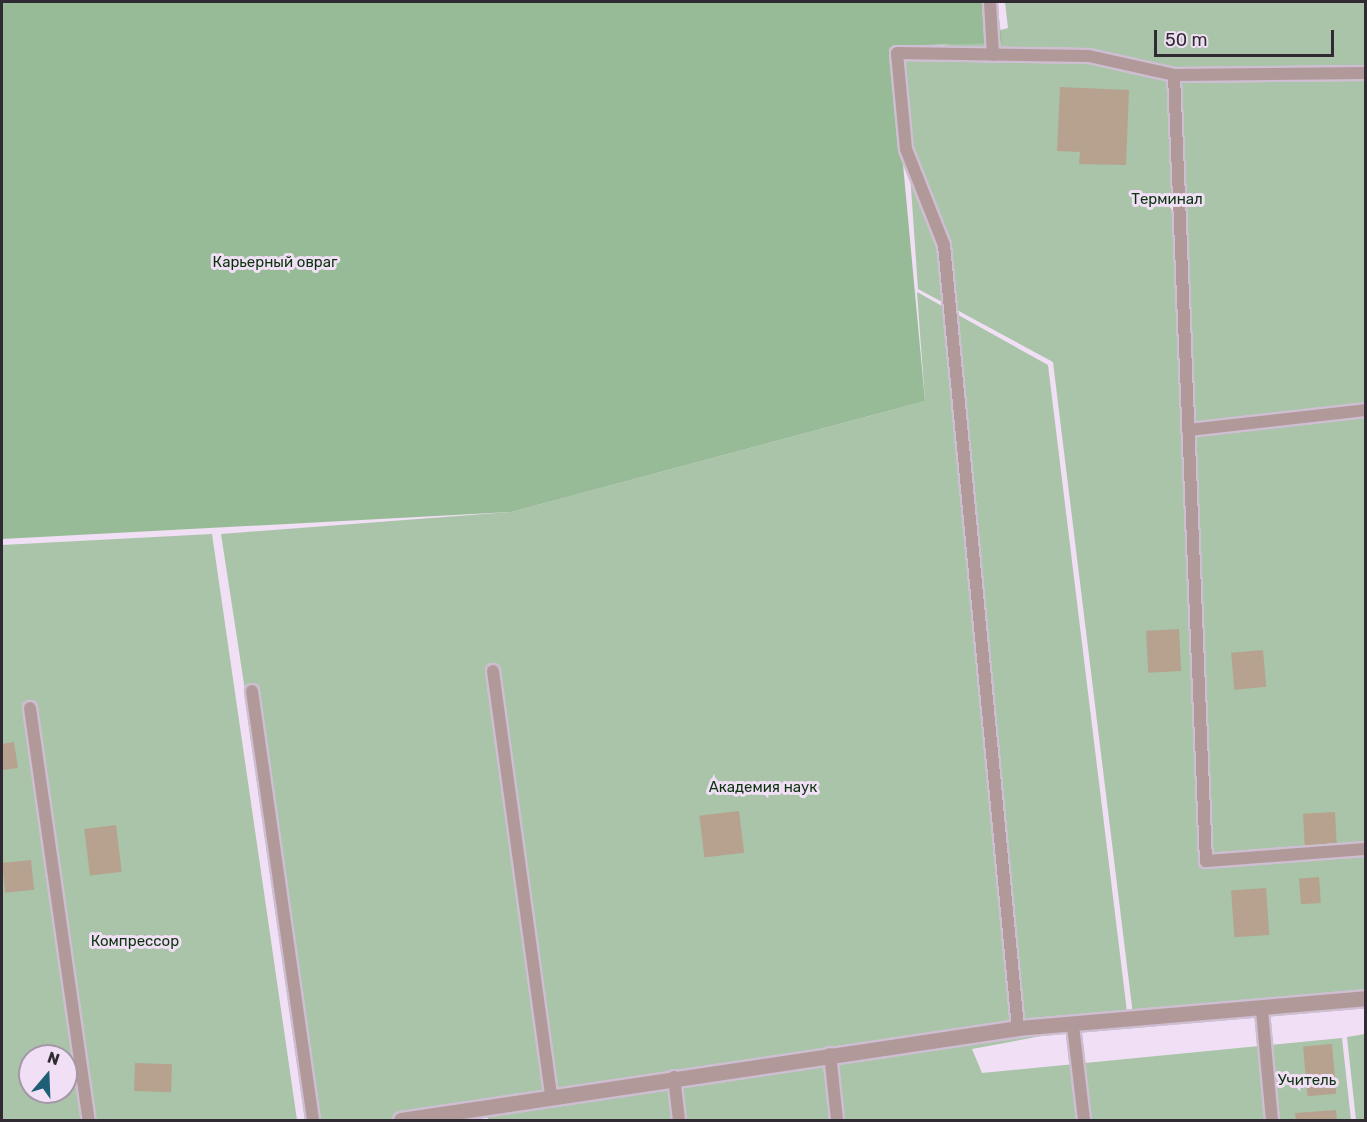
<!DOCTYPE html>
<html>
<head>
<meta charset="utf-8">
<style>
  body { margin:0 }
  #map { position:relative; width:1367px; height:1122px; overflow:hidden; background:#f1dff5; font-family:Rubik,sans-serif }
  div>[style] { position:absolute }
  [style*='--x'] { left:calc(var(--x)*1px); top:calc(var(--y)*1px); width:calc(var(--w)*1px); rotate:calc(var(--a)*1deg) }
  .green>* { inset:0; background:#a9c4a8 }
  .forest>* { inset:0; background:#97bb96 }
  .building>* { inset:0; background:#b6a28f; transform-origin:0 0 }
  .roads { filter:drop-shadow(2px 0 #cebed2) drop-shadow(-2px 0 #cebed2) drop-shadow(0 2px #cebed2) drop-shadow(0 -2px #cebed2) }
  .service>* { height:12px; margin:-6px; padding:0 6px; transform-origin:6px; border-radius:6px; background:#b29999 }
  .minor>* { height:15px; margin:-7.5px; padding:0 7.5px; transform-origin:7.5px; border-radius:7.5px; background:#b29999 }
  span { translate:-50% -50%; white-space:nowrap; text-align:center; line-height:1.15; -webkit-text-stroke:6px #f1dff5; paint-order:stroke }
  .park-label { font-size:15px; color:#0b330d }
  .frame { position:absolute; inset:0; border:3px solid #302a32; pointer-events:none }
  .north { position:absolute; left:18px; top:1044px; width:60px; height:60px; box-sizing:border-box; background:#f1dff5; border:2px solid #a497a7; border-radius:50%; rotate:19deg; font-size:16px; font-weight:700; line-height:24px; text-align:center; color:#302a32 }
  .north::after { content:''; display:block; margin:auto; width:21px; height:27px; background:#1f5f75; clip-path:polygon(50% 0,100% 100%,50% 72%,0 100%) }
  .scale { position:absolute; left:1154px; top:30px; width:180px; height:27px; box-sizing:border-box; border:3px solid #302a32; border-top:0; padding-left:8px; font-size:18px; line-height:21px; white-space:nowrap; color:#302a32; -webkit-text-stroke:4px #f1dff5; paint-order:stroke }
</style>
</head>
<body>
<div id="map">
  <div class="green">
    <div style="clip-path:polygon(1005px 2px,1365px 2px,1365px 993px,1134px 1023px,1053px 362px,918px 289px,902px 57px,1008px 28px)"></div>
    <div style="clip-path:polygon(917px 292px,1048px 365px,1128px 1020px,972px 1049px,982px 1073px,1342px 1038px,1351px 1120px,488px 1120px,486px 1109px,389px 1120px,311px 1120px,221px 534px,511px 512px,925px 401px)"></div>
    <div style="clip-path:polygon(evenodd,212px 534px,297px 1120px,2px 1120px,2px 545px,212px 534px,30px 1056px,66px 1056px,66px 1092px,30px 1092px,30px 1056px)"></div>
    <div style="clip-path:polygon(1365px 1034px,1365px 1120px,1356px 1120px,1347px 1037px)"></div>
  </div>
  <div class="forest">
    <div style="clip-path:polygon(2px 2px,997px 2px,1002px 43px,892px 46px,925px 401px,511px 512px,2px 539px)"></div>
  </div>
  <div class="building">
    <div style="clip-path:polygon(1060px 87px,1129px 90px,1126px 165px,1079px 164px,1080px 152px,1057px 151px)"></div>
    <div style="left:1179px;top:629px;width:42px;height:33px;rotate:87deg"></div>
    <div style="left:1263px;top:650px;width:37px;height:32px;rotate:85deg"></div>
    <div style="clip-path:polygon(14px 742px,18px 768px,2px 770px,2px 744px)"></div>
    <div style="left:739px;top:811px;width:42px;height:40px;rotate:83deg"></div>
    <div style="left:1335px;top:812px;width:35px;height:32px;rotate:87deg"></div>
    <div style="left:116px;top:825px;width:47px;height:32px;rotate:83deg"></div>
    <div style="left:31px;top:860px;width:30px;height:29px;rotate:84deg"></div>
    <div style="left:1319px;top:877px;width:26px;height:20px;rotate:86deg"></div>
    <div style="left:1266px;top:888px;width:47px;height:35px;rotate:86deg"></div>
    <div style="left:1332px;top:1044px;width:50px;height:29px;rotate:85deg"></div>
    <div style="left:135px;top:1063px;width:37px;height:28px;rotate:2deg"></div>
    <div style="clip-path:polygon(1336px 1110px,1337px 1120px,1296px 1120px,1295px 1113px)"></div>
  </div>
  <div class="roads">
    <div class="service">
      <div style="--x:990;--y:2;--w:53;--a:86.8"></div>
      <div style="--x:1174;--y:75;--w:787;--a:87.67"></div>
      <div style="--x:1206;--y:861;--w:160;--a:-4.3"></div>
      <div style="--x:1188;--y:430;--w:179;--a:-6.4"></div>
      <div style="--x:493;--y:671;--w:428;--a:82.2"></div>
      <div style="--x:252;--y:691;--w:433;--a:81.9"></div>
      <div style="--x:30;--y:708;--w:416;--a:81.9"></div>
      <div style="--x:1262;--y:1011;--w:109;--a:84.8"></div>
      <div style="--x:1073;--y:1026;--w:95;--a:83.3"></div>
      <div style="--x:1018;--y:1028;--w:786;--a:-95.4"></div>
      <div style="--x:944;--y:245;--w:103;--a:-111.6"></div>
      <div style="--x:906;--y:149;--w:96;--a:-95.4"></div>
      <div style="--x:897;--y:53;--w:192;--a:0.9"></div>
      <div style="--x:1089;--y:56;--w:87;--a:12.6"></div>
      <div style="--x:1174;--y:75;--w:192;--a:-0.6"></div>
      <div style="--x:830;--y:1054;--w:66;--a:83.9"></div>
      <div style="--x:674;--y:1077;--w:43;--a:83.4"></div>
    </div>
    <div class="minor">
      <div style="--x:401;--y:1120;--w:624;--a:-8.48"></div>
      <div style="--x:1018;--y:1028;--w:349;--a:-4.9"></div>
    </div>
  </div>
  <div class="park-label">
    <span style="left:1167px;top:200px">Терминал</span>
    <span style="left:275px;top:263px">Карьерный овраг</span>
    <span style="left:763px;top:788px">Академия наук</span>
    <span style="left:135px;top:942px">Компрессор</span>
    <span style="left:1307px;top:1081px">Учитель</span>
  </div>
  <div class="frame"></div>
  <div class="north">N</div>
  <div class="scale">50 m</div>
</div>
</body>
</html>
